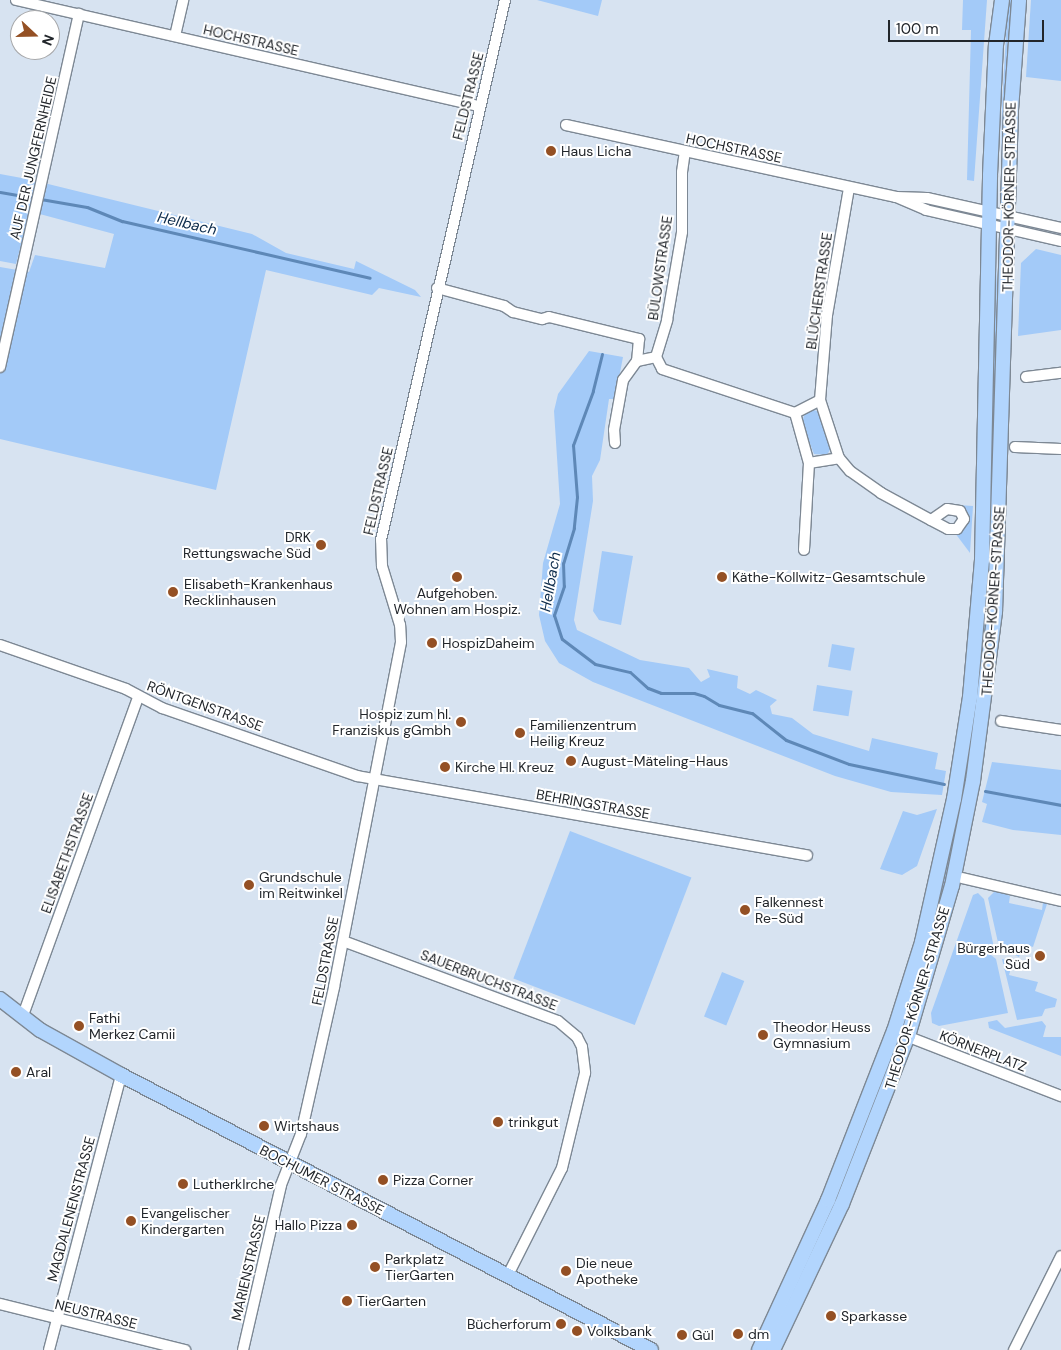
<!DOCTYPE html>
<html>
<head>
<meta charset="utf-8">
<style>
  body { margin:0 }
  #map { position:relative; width:1061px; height:1350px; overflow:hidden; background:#d7e3f1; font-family:"DM Sans",sans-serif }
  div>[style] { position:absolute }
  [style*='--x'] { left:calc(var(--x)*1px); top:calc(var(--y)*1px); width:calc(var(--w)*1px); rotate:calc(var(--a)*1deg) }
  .green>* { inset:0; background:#a3caf8; transform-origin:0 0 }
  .stream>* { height:3px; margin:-1.5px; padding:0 1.5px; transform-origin:1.5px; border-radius:1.5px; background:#5e88b7 }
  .roads { filter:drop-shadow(1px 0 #7d8894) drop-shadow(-1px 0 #7d8894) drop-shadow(0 1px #7d8894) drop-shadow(0 -1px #7d8894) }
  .minor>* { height:10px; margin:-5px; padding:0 5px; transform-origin:5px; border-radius:5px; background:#fff }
  .major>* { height:14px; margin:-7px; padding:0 7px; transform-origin:7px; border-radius:7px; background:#b2d5fd }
  .dots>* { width:14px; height:14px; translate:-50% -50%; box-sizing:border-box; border:2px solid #fff; border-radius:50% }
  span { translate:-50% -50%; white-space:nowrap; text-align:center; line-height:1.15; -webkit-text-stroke:4px #fff; paint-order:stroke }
  .street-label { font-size:14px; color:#22262b }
  .poi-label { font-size:14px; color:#22262b }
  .left { translate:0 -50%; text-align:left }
  .right { translate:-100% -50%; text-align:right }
  .water-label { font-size:15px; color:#0c2b4b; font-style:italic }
  .north { position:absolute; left:10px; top:10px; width:50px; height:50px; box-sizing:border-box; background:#fff; border:1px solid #a7a8aa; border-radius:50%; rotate:111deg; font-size:14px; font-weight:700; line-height:20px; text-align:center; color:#22262b }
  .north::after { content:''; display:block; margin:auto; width:18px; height:22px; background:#945024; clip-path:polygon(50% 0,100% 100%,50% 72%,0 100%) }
  .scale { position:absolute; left:888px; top:20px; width:156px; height:22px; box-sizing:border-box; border:2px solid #22262b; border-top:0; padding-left:6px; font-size:15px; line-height:18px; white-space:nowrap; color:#22262b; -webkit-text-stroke:4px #fff; paint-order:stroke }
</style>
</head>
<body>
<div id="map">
  <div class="green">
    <div style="clip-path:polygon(537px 0,602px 0,598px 16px)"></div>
    <div style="clip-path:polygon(963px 0,987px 0,974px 181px,967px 180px,971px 30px,962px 30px)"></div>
    <div style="clip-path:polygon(1008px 0,1013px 0,1003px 179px,1001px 179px,1002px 105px)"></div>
    <div style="clip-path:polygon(1031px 0,1061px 0,1061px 81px,1026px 77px)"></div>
    <div style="clip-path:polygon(0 174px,38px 181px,16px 264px,0 261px)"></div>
    <div style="clip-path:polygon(44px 183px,252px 234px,286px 253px,354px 269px,356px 261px,415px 290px,421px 297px,379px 288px,372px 295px,266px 270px,216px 490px,0 439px,0 267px,29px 272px,35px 255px,105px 268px,114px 234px,36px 213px)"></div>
    <div style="clip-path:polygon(1036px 249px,1061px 255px,1061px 330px,1018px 336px,1021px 263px)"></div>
    <div style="clip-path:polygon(997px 257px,996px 446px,990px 584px,979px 718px,949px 874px,908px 1018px,904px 1016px,975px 708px,985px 598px)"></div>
    <div style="clip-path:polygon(589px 351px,623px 357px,615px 399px,609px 399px,600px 460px,592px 476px,593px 501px,574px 620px,577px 630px,640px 660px,689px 668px,701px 682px,710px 677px,707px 669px,738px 676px,737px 688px,750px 694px,756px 690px,777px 700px,770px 706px,772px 714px,792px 718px,813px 734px,869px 751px,872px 738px,938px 753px,935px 769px,946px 771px,942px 795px,891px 792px,835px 776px,593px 682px,559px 663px,545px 641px,539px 615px,543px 563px,560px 504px,554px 411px,558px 394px)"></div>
    <div style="clip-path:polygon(812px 409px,819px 412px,831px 448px,827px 455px,814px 454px,802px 423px,805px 412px)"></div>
    <div style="clip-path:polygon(958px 505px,973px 506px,970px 553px,955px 533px,964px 528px,968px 520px)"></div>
    <div style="clip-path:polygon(602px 551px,633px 556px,621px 625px,599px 620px,593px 611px)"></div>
    <div style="left:832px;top:644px;width:23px;height:23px;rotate:10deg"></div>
    <div style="left:817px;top:685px;width:36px;height:26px;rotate:9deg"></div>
    <div style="clip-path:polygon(992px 762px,1061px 770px,1061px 835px,1013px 830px,982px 822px,987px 804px,982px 802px)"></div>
    <div style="clip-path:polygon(937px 809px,917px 866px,902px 875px,880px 869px,903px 811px,917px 815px)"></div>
    <div style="left:570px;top:831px;width:130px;height:158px;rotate:21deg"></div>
    <div style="clip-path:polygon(996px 890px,1010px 896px,1009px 903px,1042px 910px,1043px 902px,1047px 904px,1033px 947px,1024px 944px,1019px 957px,999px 947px,988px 898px)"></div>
    <div style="clip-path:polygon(978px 893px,984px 899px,994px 948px,991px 955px,996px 959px,1008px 1013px,939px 1026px,932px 1023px,931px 1013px,973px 895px)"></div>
    <div style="clip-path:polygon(1002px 959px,1013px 961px,1009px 975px,1038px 982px,1035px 991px,1057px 999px,1055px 1007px,1045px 1009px,1042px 1016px,1017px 1020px)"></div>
    <div style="left:722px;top:972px;width:24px;height:48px;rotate:22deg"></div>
    <div style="clip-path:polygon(997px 1020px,1005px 1028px,1042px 1021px,1046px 1026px,1043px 1037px,1061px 1037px,1061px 1056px,989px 1028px,988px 1022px)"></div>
  </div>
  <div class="stream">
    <div style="--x:0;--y:192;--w:88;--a:9.8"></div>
    <div style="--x:87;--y:207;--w:38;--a:22"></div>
    <div style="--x:122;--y:221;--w:254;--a:12.9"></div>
    <div style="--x:602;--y:354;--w:38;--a:104"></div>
    <div style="--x:593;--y:391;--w:58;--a:110.3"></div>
    <div style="--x:573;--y:445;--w:52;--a:85.6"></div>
    <div style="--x:577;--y:497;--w:31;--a:96"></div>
    <div style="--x:574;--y:528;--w:37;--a:107"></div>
    <div style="--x:563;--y:563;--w:23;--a:88"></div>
    <div style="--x:564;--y:586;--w:31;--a:109"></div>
    <div style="--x:554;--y:615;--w:25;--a:72"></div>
    <div style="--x:562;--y:639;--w:41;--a:37.1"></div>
    <div style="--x:595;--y:664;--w:36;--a:13"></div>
    <div style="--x:630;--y:672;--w:24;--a:42"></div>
    <div style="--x:648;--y:688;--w:14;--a:21"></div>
    <div style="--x:661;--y:693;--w:33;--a:0"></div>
    <div style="--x:694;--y:693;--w:10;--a:17"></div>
    <div style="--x:704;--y:696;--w:17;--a:31"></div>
    <div style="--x:719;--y:705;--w:34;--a:14"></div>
    <div style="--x:752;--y:713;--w:43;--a:38.5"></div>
    <div style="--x:786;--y:740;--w:67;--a:20.9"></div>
    <div style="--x:849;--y:764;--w:97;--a:11.9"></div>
    <div style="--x:985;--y:791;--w:77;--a:10.4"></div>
  </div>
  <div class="roads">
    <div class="minor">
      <div style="--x:16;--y:0;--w:476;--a:12.9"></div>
      <div style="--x:175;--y:36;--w:37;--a:-77"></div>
      <div style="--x:566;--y:125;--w:338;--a:12.3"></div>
      <div style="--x:896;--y:197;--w:33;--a:23"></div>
      <div style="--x:926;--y:210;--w:139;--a:12.9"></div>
      <div style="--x:849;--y:188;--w:129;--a:99.8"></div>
      <div style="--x:827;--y:315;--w:85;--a:94.7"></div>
      <div style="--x:820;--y:400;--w:61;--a:71.9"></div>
      <div style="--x:839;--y:458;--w:17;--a:50"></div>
      <div style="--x:850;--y:471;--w:38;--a:35"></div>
      <div style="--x:881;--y:493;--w:57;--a:28.4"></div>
      <div style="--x:931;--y:520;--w:19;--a:28"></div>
      <div style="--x:948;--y:529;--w:9;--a:0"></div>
      <div style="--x:957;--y:529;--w:12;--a:-55"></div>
      <div style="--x:964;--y:519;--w:9;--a:-117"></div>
      <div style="--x:960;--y:511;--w:13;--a:-171"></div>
      <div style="--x:947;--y:509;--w:19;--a:145"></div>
      <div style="--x:896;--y:197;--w:31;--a:2"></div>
      <div style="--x:927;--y:198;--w:137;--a:12.6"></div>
      <div style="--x:437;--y:288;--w:69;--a:15"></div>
      <div style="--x:504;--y:306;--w:11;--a:34"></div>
      <div style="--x:513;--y:312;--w:30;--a:14"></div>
      <div style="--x:542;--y:319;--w:7;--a:-16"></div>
      <div style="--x:549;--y:317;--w:93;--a:13.7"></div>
      <div style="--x:639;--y:339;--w:22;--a:95"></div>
      <div style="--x:637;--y:361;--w:19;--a:-12"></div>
      <div style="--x:656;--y:357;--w:39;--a:-73"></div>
      <div style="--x:667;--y:320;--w:89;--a:-80.3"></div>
      <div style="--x:682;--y:232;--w:60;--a:-90"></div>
      <div style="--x:682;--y:172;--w:21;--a:-82"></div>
      <div style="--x:656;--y:357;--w:13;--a:63"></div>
      <div style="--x:662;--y:369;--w:140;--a:18.3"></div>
      <div style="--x:0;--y:367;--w:362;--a:-77.4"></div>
      <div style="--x:1026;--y:377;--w:35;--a:-7"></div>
      <div style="--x:795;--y:413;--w:52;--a:74.4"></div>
      <div style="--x:809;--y:463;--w:87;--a:93.3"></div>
      <div style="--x:795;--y:413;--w:28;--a:-27"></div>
      <div style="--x:615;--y:443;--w:13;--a:-94"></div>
      <div style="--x:614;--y:430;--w:51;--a:-79.8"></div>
      <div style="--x:623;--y:380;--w:24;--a:-54"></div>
      <div style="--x:1015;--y:447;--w:46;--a:2.5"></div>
      <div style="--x:809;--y:463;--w:30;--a:-9"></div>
      <div style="--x:0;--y:645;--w:133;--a:19.2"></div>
      <div style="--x:126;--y:689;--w:41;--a:27.8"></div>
      <div style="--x:162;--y:708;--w:207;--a:19.2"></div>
      <div style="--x:357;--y:776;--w:457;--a:10"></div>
      <div style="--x:1001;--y:721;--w:61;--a:8.5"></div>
      <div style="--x:962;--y:878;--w:102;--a:13.1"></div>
      <div style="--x:343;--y:941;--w:229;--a:20.4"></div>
      <div style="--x:558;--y:1021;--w:25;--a:40"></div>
      <div style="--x:577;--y:1037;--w:11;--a:63"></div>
      <div style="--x:582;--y:1047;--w:26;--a:83"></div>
      <div style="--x:585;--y:1073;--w:98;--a:103.6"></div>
      <div style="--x:562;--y:1168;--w:122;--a:116.8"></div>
      <div style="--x:22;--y:1018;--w:341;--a:-70.1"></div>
      <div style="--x:901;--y:1034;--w:172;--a:21.2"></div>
      <div style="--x:0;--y:1304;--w:191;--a:14"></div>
      <div style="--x:49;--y:1350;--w:284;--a:-75.3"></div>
      <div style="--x:243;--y:1350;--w:169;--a:-77"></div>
      <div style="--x:281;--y:1185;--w:55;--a:-68.6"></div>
      <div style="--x:301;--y:1134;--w:151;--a:-77.3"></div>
      <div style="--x:334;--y:987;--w:351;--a:-79"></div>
      <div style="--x:401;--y:642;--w:17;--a:-93"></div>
      <div style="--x:400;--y:625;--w:62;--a:-107"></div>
      <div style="--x:382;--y:566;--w:26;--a:-92"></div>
      <div style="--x:381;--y:540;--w:554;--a:-77.07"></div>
      <div style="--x:1014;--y:1350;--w:105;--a:-63.4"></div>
    </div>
    <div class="major">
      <div style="--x:0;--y:999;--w:51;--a:37.8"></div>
      <div style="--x:40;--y:1030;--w:93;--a:29.1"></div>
      <div style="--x:121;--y:1075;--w:597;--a:27.42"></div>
      <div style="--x:759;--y:1350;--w:165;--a:-65.3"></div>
      <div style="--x:828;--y:1200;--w:181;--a:-68.7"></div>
      <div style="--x:894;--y:1031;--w:93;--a:-72.5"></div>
      <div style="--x:922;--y:942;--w:147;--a:-77.4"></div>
      <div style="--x:954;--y:799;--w:103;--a:-81.1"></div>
      <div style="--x:970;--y:697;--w:138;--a:-85"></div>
      <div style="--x:982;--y:560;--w:385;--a:-88.8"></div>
      <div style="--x:990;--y:175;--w:130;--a:-87.4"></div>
      <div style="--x:996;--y:45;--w:45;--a:-82.4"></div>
      <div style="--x:773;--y:1350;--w:161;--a:-64.7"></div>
      <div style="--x:842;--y:1204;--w:180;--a:-68.6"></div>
      <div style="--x:908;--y:1036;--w:156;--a:-73.7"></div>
      <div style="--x:952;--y:886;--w:107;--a:-78.7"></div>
      <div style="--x:973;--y:781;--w:170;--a:-82.6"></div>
      <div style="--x:995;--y:612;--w:502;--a:-88.17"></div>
      <div style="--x:1011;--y:110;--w:110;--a:-85.8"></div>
    </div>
  </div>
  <div class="dots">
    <div style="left:551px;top:151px;background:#945024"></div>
    <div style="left:321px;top:545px;background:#945024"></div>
    <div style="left:457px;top:577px;background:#945024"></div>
    <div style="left:722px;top:577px;background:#945024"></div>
    <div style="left:173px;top:592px;background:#945024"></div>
    <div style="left:432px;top:643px;background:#945024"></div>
    <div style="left:461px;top:722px;background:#945024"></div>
    <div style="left:520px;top:733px;background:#945024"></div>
    <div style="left:571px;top:761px;background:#945024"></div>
    <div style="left:445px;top:767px;background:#945024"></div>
    <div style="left:249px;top:885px;background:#945024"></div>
    <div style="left:745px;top:910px;background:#945024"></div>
    <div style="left:1040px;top:956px;background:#945024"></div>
    <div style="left:79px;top:1026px;background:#945024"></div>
    <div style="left:763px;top:1035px;background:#945024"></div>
    <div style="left:16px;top:1072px;background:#945024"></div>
    <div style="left:498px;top:1122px;background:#945024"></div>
    <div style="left:264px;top:1126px;background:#945024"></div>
    <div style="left:383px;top:1180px;background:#945024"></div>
    <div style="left:183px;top:1184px;background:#945024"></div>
    <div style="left:131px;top:1221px;background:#945024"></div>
    <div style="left:352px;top:1225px;background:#945024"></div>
    <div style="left:375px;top:1267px;background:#945024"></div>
    <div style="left:566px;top:1271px;background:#945024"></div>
    <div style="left:347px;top:1301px;background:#945024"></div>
    <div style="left:831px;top:1316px;background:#945024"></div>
    <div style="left:561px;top:1324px;background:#945024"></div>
    <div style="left:577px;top:1331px;background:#945024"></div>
    <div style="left:738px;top:1334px;background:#945024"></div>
    <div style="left:682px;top:1335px;background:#945024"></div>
  </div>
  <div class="street-label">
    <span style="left:251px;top:40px;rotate:13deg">HOCHSTRASSE</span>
    <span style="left:468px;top:96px;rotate:-76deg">FELDSTRASSE</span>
    <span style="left:734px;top:148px;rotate:12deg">HOCHSTRASSE</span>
    <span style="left:33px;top:158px;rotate:-77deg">AUF DER JUNGFERNHEIDE</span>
    <span style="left:1009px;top:197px;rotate:-89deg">THEODOR-KÖRNER-STRASSE</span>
    <span style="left:660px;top:268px;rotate:-82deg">BÜLOWSTRASSE</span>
    <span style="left:819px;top:291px;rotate:-82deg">BLÜCHERSTRASSE</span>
    <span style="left:378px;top:491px;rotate:-77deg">FELDSTRASSE</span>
    <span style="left:993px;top:601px;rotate:-86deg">THEODOR-KÖRNER-STRASSE</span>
    <span style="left:205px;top:706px;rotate:20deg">RÖNTGENSTRASSE</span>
    <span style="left:593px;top:804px;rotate:10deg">BEHRINGSTRASSE</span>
    <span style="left:67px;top:853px;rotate:-70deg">ELISABETHSTRASSE</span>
    <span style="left:325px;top:961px;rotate:-79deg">FELDSTRASSE</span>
    <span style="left:489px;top:980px;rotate:21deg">SAUERBRUCHSTRASSE</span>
    <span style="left:917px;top:998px;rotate:-73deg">THEODOR-KÖRNER-STRASSE</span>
    <span style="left:983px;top:1051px;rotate:21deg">KÖRNERPLATZ</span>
    <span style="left:322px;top:1180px;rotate:27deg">BOCHUMER STRASSE</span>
    <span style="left:71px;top:1209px;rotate:-75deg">MAGDALENENSTRASSE</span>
    <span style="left:248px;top:1268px;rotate:-77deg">MARIENSTRASSE</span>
    <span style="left:96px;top:1314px;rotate:14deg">NEUSTRASSE</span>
  </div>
  <div class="poi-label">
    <span class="left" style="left:561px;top:151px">Haus Licha</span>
    <span class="right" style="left:311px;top:545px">DRK<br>Rettungswache Süd</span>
    <span class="left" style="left:732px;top:577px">Käthe-Kollwitz-Gesamtschule</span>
    <span class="left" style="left:184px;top:592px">Elisabeth-Krankenhaus<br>Recklinhausen</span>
    <span style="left:457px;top:601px">Aufgehoben.<br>Wohnen am Hospiz.</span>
    <span class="left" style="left:442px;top:643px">HospizDaheim</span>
    <span class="right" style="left:451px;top:722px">Hospiz zum hl.<br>Franziskus gGmbh</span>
    <span class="left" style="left:530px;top:733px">Familienzentrum<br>Heilig Kreuz</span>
    <span class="left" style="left:581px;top:761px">August-Mäteling-Haus</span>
    <span class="left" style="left:455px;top:767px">Kirche Hl. Kreuz</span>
    <span class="left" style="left:259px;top:885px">Grundschule<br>im Reitwinkel</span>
    <span class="left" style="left:755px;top:910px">Falkennest<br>Re-Süd</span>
    <span class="right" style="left:1030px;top:956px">Bürgerhaus<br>Süd</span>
    <span class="left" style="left:89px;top:1026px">Fathi<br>Merkez Camii</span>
    <span class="left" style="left:773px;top:1035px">Theodor Heuss<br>Gymnasium</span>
    <span class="left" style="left:26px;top:1072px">Aral</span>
    <span class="left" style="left:508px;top:1122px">trinkgut</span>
    <span class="left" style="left:274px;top:1126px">Wirtshaus</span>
    <span class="left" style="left:393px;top:1180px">Pizza Corner</span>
    <span class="left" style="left:193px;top:1184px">LutherkIrche</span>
    <span class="left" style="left:141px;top:1221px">Evangelischer<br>Kindergarten</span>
    <span class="right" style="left:342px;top:1225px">Hallo Pizza</span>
    <span class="left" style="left:385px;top:1267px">Parkplatz<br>TierGarten</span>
    <span class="left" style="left:576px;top:1271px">Die neue<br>Apotheke</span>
    <span class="left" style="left:357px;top:1301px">TierGarten</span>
    <span class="left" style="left:841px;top:1316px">Sparkasse</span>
    <span class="right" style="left:551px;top:1324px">Bücherforum</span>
    <span class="left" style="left:587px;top:1331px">Volksbank</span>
    <span class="left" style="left:748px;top:1334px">dm</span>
    <span class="left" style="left:692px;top:1335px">Gül</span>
  </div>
  <div class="water-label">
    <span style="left:187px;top:224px;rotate:13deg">Hellbach</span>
    <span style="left:551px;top:582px;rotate:-80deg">Hellbach</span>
  </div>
  <div class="north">N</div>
  <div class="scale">100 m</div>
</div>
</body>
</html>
